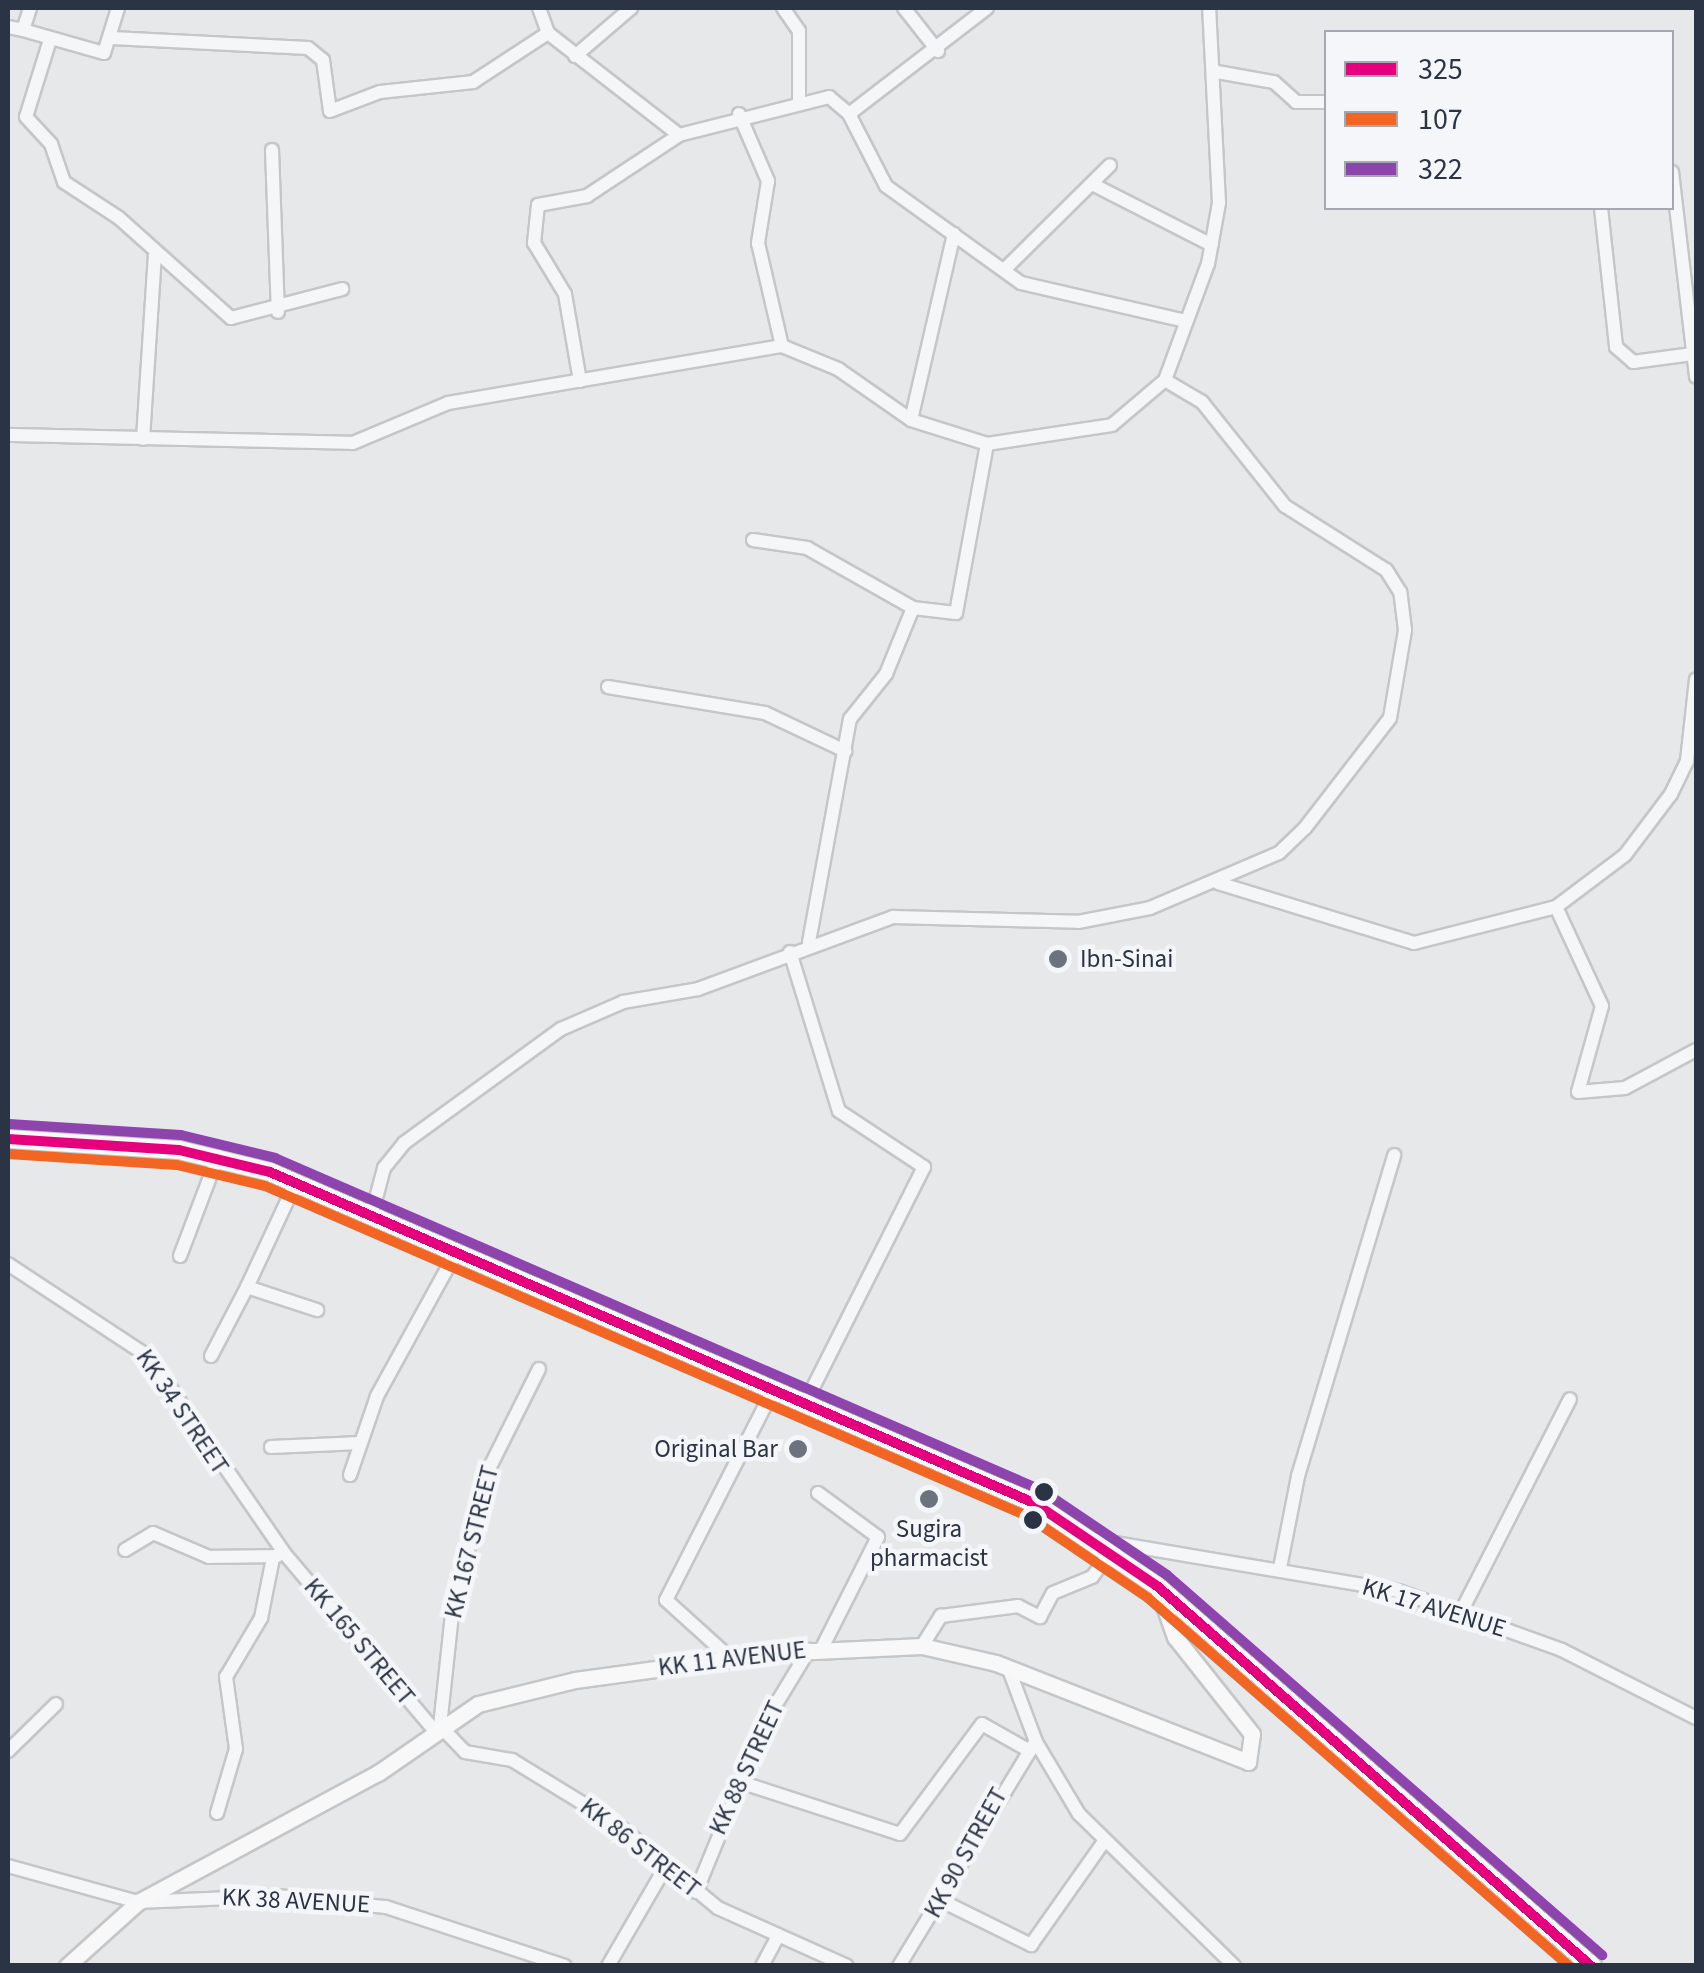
<!DOCTYPE html>
<html>
<head>
<meta charset="utf-8">
<style>
  body { margin:0 }
  #map { position:relative; width:1704px; height:1973px; overflow:hidden; background:#e6e8ea; font-family:"Source Sans 3",sans-serif }
  div>[style] { position:absolute }
  [style*='--x'] { left:calc(var(--x)*1px); top:calc(var(--y)*1px); width:calc(var(--w)*1px); rotate:calc(var(--a)*1deg) }
  .roads { filter:drop-shadow(2px 0 #c4c6c8) drop-shadow(-2px 0 #c4c6c8) drop-shadow(0 2px #c4c6c8) drop-shadow(0 -2px #c4c6c8) }
  .minor>* { height:12px; margin:-6px; padding:0 6px; transform-origin:6px; border-radius:6px; background:#f5f6f7 }
  .major>* { height:15px; margin:-7.5px; padding:0 7.5px; transform-origin:7.5px; border-radius:7.5px; background:#f8f8f8 }
  .highway>* { height:18px; margin:-9px; padding:0 9px; transform-origin:9px; border-radius:9px; background:#f8f8f8 }
  .bus-1>* { height:10px; margin:-5px; padding:0 5px; transform-origin:5px; border-radius:5px; background:#e5007d }
  .bus-2>* { height:10px; margin:-5px; padding:0 5px; transform-origin:5px; border-radius:5px; background:#f26522 }
  .bus-3>* { height:10px; margin:-5px; padding:0 5px; transform-origin:5px; border-radius:5px; background:#8e44ad }
  .dots>* { width:28px; height:28px; translate:-50% -50%; box-sizing:border-box; border:5px solid #f4f6f9; border-radius:50% }
  span { translate:-50% -50%; white-space:nowrap; text-align:center; line-height:1.15; -webkit-text-stroke:9px #f4f6f9; paint-order:stroke }
  .poi-label { font-size:25px; color:#2b3445 }
  .left { translate:0 -50%; text-align:left }
  .right { translate:-100% -50%; text-align:right }
  .street-label { font-size:25px; color:#2b3445 }
  .frame { position:absolute; inset:0; border:10px solid #2b3445; pointer-events:none }
  .legend { position:absolute; left:1324px; top:30px; width:350px; height:180px; box-sizing:border-box; background:#f4f6f9; border:2px solid #a4a8b1; margin:0; padding:12px 18px; list-style:none; font-size:30px; color:#2b3445 }
  .legend li { display:flex; align-items:center; gap:20px; height:50px }
  .legend b { width:50px; border:2px solid #a4a8b1 }
</style>
</head>
<body>
<div id="map">
  <div class="roads">
    <div class="minor">
      <div style="--x:539;--y:8;--w:27;--a:70"></div>
      <div style="--x:548;--y:33;--w:166;--a:37.9"></div>
      <div style="--x:679;--y:135;--w:155;--a:-14.2"></div>
      <div style="--x:829;--y:97;--w:26;--a:40"></div>
      <div style="--x:849;--y:114;--w:81;--a:62.8"></div>
      <div style="--x:886;--y:186;--w:166;--a:35.7"></div>
      <div style="--x:1021;--y:283;--w:169;--a:13"></div>
      <div style="--x:783;--y:8;--w:28;--a:55"></div>
      <div style="--x:799;--y:31;--w:70;--a:90"></div>
      <div style="--x:904;--y:8;--w:55;--a:51.7"></div>
      <div style="--x:8;--y:27;--w:15;--a:11"></div>
      <div style="--x:23;--y:30;--w:23;--a:-72"></div>
      <div style="--x:23;--y:30;--w:84;--a:15.9"></div>
      <div style="--x:104;--y:53;--w:47;--a:-72.7"></div>
      <div style="--x:112;--y:38;--w:196;--a:2.9"></div>
      <div style="--x:308;--y:48;--w:19;--a:39"></div>
      <div style="--x:323;--y:60;--w:51;--a:82.2"></div>
      <div style="--x:330;--y:111;--w:53;--a:-20.8"></div>
      <div style="--x:380;--y:92;--w:94;--a:-6.1"></div>
      <div style="--x:473;--y:82;--w:90;--a:-33.2"></div>
      <div style="--x:49;--y:43;--w:77;--a:107.3"></div>
      <div style="--x:26;--y:117;--w:37;--a:47"></div>
      <div style="--x:51;--y:144;--w:40;--a:71.1"></div>
      <div style="--x:64;--y:182;--w:66;--a:33.2"></div>
      <div style="--x:119;--y:218;--w:150;--a:41.8"></div>
      <div style="--x:231;--y:318;--w:115;--a:-14.6"></div>
      <div style="--x:575;--y:56;--w:74;--a:-40.6"></div>
      <div style="--x:1217;--y:72;--w:58;--a:10"></div>
      <div style="--x:1274;--y:82;--w:30;--a:42"></div>
      <div style="--x:1296;--y:102;--w:30;--a:0"></div>
      <div style="--x:739;--y:114;--w:73;--a:66.6"></div>
      <div style="--x:768;--y:181;--w:63;--a:99.2"></div>
      <div style="--x:758;--y:243;--w:106;--a:76.9"></div>
      <div style="--x:849;--y:114;--w:174;--a:-37.5"></div>
      <div style="--x:272;--y:150;--w:162;--a:87.9"></div>
      <div style="--x:1672;--y:172;--w:206;--a:83.3"></div>
      <div style="--x:1094;--y:185;--w:132;--a:27"></div>
      <div style="--x:1601;--y:208;--w:140;--a:83.8"></div>
      <div style="--x:1616;--y:347;--w:23;--a:41"></div>
      <div style="--x:1633;--y:362;--w:60;--a:-7.7"></div>
      <div style="--x:1004;--y:270;--w:149;--a:-44.7"></div>
      <div style="--x:580;--y:381;--w:88;--a:-99.8"></div>
      <div style="--x:565;--y:294;--w:60;--a:-121.3"></div>
      <div style="--x:534;--y:243;--w:38;--a:-84"></div>
      <div style="--x:538;--y:205;--w:50;--a:-10.4"></div>
      <div style="--x:587;--y:196;--w:110;--a:-33.5"></div>
      <div style="--x:911;--y:420;--w:191;--a:-77"></div>
      <div style="--x:8;--y:435;--w:345;--a:1.3"></div>
      <div style="--x:353;--y:443;--w:103;--a:-22.8"></div>
      <div style="--x:448;--y:403;--w:339;--a:-9.7"></div>
      <div style="--x:782;--y:346;--w:61;--a:22.3"></div>
      <div style="--x:838;--y:369;--w:89;--a:34.9"></div>
      <div style="--x:911;--y:420;--w:80;--a:17.5"></div>
      <div style="--x:987;--y:444;--w:126;--a:-8.6"></div>
      <div style="--x:1112;--y:425;--w:70;--a:-40.3"></div>
      <div style="--x:1165;--y:380;--w:124;--a:-69.7"></div>
      <div style="--x:1208;--y:264;--w:62;--a:-79.8"></div>
      <div style="--x:1219;--y:203;--w:195;--a:-92.9"></div>
      <div style="--x:143;--y:439;--w:184;--a:-86.3"></div>
      <div style="--x:753;--y:540;--w:55;--a:8.4"></div>
      <div style="--x:807;--y:548;--w:122;--a:29.5"></div>
      <div style="--x:608;--y:687;--w:159;--a:9.4"></div>
      <div style="--x:765;--y:713;--w:89;--a:25.4"></div>
      <div style="--x:1218;--y:883;--w:205;--a:17"></div>
      <div style="--x:1414;--y:943;--w:146;--a:-14.2"></div>
      <div style="--x:1556;--y:907;--w:86;--a:-37"></div>
      <div style="--x:1625;--y:855;--w:76;--a:-53"></div>
      <div style="--x:1671;--y:794;--w:37;--a:-64"></div>
      <div style="--x:1687;--y:761;--w:82;--a:-83.7"></div>
      <div style="--x:1556;--y:907;--w:109;--a:65.1"></div>
      <div style="--x:1602;--y:1006;--w:89;--a:105.6"></div>
      <div style="--x:1578;--y:1092;--w:47;--a:-4.9"></div>
      <div style="--x:1625;--y:1088;--w:81;--a:-28.2"></div>
      <div style="--x:809;--y:942;--w:227;--a:-79.6"></div>
      <div style="--x:850;--y:719;--w:58;--a:-51.3"></div>
      <div style="--x:886;--y:674;--w:71;--a:-67.8"></div>
      <div style="--x:913;--y:608;--w:43;--a:6.6"></div>
      <div style="--x:956;--y:613;--w:172;--a:-79.6"></div>
      <div style="--x:790;--y:952;--w:166;--a:72.9"></div>
      <div style="--x:839;--y:1111;--w:102;--a:33.4"></div>
      <div style="--x:924;--y:1167;--w:261;--a:116.7"></div>
      <div style="--x:296;--y:1182;--w:116;--a:115"></div>
      <div style="--x:247;--y:1287;--w:74;--a:18.2"></div>
      <div style="--x:371;--y:1217;--w:51;--a:-75.1"></div>
      <div style="--x:384;--y:1168;--w:32;--a:-51"></div>
      <div style="--x:404;--y:1143;--w:194;--a:-36"></div>
      <div style="--x:561;--y:1029;--w:68;--a:-23.5"></div>
      <div style="--x:623;--y:1002;--w:76;--a:-9.8"></div>
      <div style="--x:698;--y:989;--w:208;--a:-20.3"></div>
      <div style="--x:893;--y:917;--w:185;--a:1.5"></div>
      <div style="--x:1078;--y:922;--w:73;--a:-11"></div>
      <div style="--x:1150;--y:908;--w:140;--a:-23.1"></div>
      <div style="--x:1279;--y:853;--w:36;--a:-44"></div>
      <div style="--x:1305;--y:828;--w:139;--a:-52.3"></div>
      <div style="--x:1390;--y:718;--w:89;--a:-80.3"></div>
      <div style="--x:1405;--y:630;--w:38;--a:-97"></div>
      <div style="--x:1400;--y:592;--w:26;--a:-122"></div>
      <div style="--x:1386;--y:570;--w:120;--a:-147.6"></div>
      <div style="--x:1285;--y:506;--w:133;--a:-128.6"></div>
      <div style="--x:1202;--y:402;--w:43;--a:-149.3"></div>
      <div style="--x:180;--y:1256;--w:107;--a:-69.2"></div>
      <div style="--x:8;--y:1264;--w:169;--a:33.4"></div>
      <div style="--x:149;--y:1357;--w:238;--a:55.4"></div>
      <div style="--x:284;--y:1553;--w:232;--a:49.7"></div>
      <div style="--x:211;--y:1356;--w:78;--a:-62.4"></div>
      <div style="--x:539;--y:1369;--w:114;--a:116.6"></div>
      <div style="--x:488;--y:1471;--w:147;--a:104.1"></div>
      <div style="--x:452;--y:1614;--w:113;--a:96.1"></div>
      <div style="--x:440;--y:1726;--w:36;--a:46"></div>
      <div style="--x:465;--y:1752;--w:48;--a:9.7"></div>
      <div style="--x:512;--y:1760;--w:124;--a:31.5"></div>
      <div style="--x:618;--y:1825;--w:130;--a:39.7"></div>
      <div style="--x:718;--y:1908;--w:141;--a:24.2"></div>
      <div style="--x:271;--y:1447;--w:89;--a:-2.6"></div>
      <div style="--x:350;--y:1475;--w:83;--a:-71.1"></div>
      <div style="--x:377;--y:1396;--w:160;--a:-61.2"></div>
      <div style="--x:818;--y:1493;--w:74;--a:36.3"></div>
      <div style="--x:878;--y:1537;--w:124;--a:116.8"></div>
      <div style="--x:1097;--y:1540;--w:305;--a:9.6"></div>
      <div style="--x:1398;--y:1591;--w:174;--a:19.8"></div>
      <div style="--x:1562;--y:1650;--w:150;--a:26.9"></div>
      <div style="--x:125;--y:1550;--w:33;--a:-31"></div>
      <div style="--x:153;--y:1533;--w:61;--a:23.2"></div>
      <div style="--x:209;--y:1557;--w:68;--a:-0.8"></div>
      <div style="--x:1280;--y:1568;--w:94;--a:-78.9"></div>
      <div style="--x:1298;--y:1476;--w:335;--a:-73.3"></div>
      <div style="--x:1461;--y:1612;--w:239;--a:-62.9"></div>
      <div style="--x:922;--y:1646;--w:36;--a:-58"></div>
      <div style="--x:941;--y:1616;--w:78;--a:-7.4"></div>
      <div style="--x:1018;--y:1606;--w:25;--a:27"></div>
      <div style="--x:1040;--y:1617;--w:27;--a:-62"></div>
      <div style="--x:1053;--y:1593;--w:42;--a:-22.3"></div>
      <div style="--x:1092;--y:1577;--w:31;--a:-53"></div>
      <div style="--x:729;--y:1657;--w:85;--a:-137.9"></div>
      <div style="--x:666;--y:1600;--w:238;--a:-63"></div>
      <div style="--x:1008;--y:1667;--w:80;--a:69.5"></div>
      <div style="--x:1036;--y:1742;--w:84;--a:59.2"></div>
      <div style="--x:1079;--y:1814;--w:217;--a:44.4"></div>
      <div style="--x:8;--y:1751;--w:67;--a:-44.4"></div>
      <div style="--x:740;--y:1782;--w:168;--a:18"></div>
      <div style="--x:900;--y:1834;--w:137;--a:-53.3"></div>
      <div style="--x:982;--y:1724;--w:55;--a:29.4"></div>
      <div style="--x:217;--y:1813;--w:67;--a:-73.5"></div>
      <div style="--x:236;--y:1749;--w:73;--a:-97.9"></div>
      <div style="--x:226;--y:1677;--w:69;--a:-59.3"></div>
      <div style="--x:261;--y:1618;--w:61;--a:-78.7"></div>
      <div style="--x:8;--y:1866;--w:135;--a:15.5"></div>
      <div style="--x:138;--y:1902;--w:139;--a:-2.5"></div>
      <div style="--x:277;--y:1896;--w:110;--a:5.8"></div>
      <div style="--x:386;--y:1907;--w:188;--a:18.2"></div>
      <div style="--x:696;--y:1892;--w:187;--a:-67.7"></div>
      <div style="--x:767;--y:1719;--w:81;--a:-58.7"></div>
      <div style="--x:940;--y:1900;--w:102;--a:26.3"></div>
      <div style="--x:1031;--y:1945;--w:128;--a:-54.8"></div>
      <div style="--x:608;--y:1966;--w:116;--a:-59.9"></div>
      <div style="--x:762;--y:1966;--w:34;--a:-62"></div>
      <div style="--x:899;--y:1966;--w:260;--a:-58.7"></div>
    </div>
    <div class="major">
      <div style="--x:67;--y:1966;--w:96;--a:-42"></div>
      <div style="--x:138;--y:1902;--w:272;--a:-28.3"></div>
      <div style="--x:378;--y:1773;--w:121;--a:-34.6"></div>
      <div style="--x:478;--y:1704;--w:100;--a:-13.9"></div>
      <div style="--x:575;--y:1680;--w:199;--a:-7.8"></div>
      <div style="--x:772;--y:1653;--w:150;--a:-2.7"></div>
      <div style="--x:922;--y:1646;--w:76;--a:12.9"></div>
      <div style="--x:996;--y:1663;--w:271;--a:21.4"></div>
      <div style="--x:1248;--y:1762;--w:28;--a:-82"></div>
      <div style="--x:1252;--y:1734;--w:124;--a:-128.4"></div>
      <div style="--x:1175;--y:1637;--w:54;--a:-109.4"></div>
    </div>
    <div class="highway">
      <div style="--x:8;--y:1139;--w:171;--a:3.7"></div>
      <div style="--x:179;--y:1150;--w:94;--a:13.6"></div>
      <div style="--x:270;--y:1172;--w:833;--a:23.42"></div>
      <div style="--x:1034;--y:1503;--w:148;--a:34"></div>
      <div style="--x:1157;--y:1586;--w:578;--a:41.14"></div>
    </div>
  </div>
  <div class="bus-1">
    <div style="--x:8;--y:1139;--w:171;--a:3.7"></div>
    <div style="--x:179;--y:1150;--w:94;--a:13.6"></div>
    <div style="--x:270;--y:1172;--w:833;--a:23.42"></div>
    <div style="--x:1034;--y:1503;--w:148;--a:34"></div>
    <div style="--x:1157;--y:1586;--w:577;--a:41.2"></div>
  </div>
  <div class="bus-2">
    <div style="--x:8;--y:1154;--w:169;--a:3.7"></div>
    <div style="--x:177;--y:1165;--w:90;--a:13.4"></div>
    <div style="--x:265;--y:1186;--w:830;--a:23.42"></div>
    <div style="--x:1027;--y:1516;--w:146;--a:34.1"></div>
    <div style="--x:1148;--y:1598;--w:559;--a:41.16"></div>
  </div>
  <div class="bus-3">
    <div style="--x:9;--y:1124;--w:172;--a:3.7"></div>
    <div style="--x:181;--y:1135;--w:97;--a:13.7"></div>
    <div style="--x:275;--y:1158;--w:835;--a:23.43"></div>
    <div style="--x:1041;--y:1490;--w:152;--a:34"></div>
    <div style="--x:1167;--y:1575;--w:578;--a:41.14"></div>
  </div>
  <div class="dots">
    <div style="left:1058px;top:959px;background:#6c737f"></div>
    <div style="left:798px;top:1449px;background:#6c737f"></div>
    <div style="left:1044px;top:1492px;background:#2b3445"></div>
    <div style="left:929px;top:1499px;background:#6c737f"></div>
    <div style="left:1033px;top:1520px;background:#2b3445"></div>
  </div>
  <div class="poi-label">
    <span class="left" style="left:1080px;top:959px">Ibn-Sinai</span>
    <span class="right" style="left:778px;top:1449px">Original Bar</span>
    <span style="left:929px;top:1544px">Sugira<br>pharmacist</span>
  </div>
  <div class="street-label">
    <span style="left:182px;top:1412px;rotate:56deg">KK 34 STREET</span>
    <span style="left:472px;top:1542px;rotate:-76deg">KK 167 STREET</span>
    <span style="left:1434px;top:1608px;rotate:17deg">KK 17 AVENUE</span>
    <span style="left:359px;top:1642px;rotate:50deg">KK 165 STREET</span>
    <span style="left:732px;top:1659px;rotate:-7deg">KK 11 AVENUE</span>
    <span style="left:747px;top:1768px;rotate:-65deg">KK 88 STREET</span>
    <span style="left:640px;top:1848px;rotate:38deg">KK 86 STREET</span>
    <span style="left:966px;top:1853px;rotate:-61deg">KK 90 STREET</span>
    <span style="left:296px;top:1901px;rotate:3deg">KK 38 AVENUE</span>
  </div>
  <div class="frame"></div>
  <ul class="legend">
  <li><b style="height:12px;background:#e5007d"></b>325</li>
  <li><b style="height:12px;background:#f26522"></b>107</li>
  <li><b style="height:12px;background:#8e44ad"></b>322</li>
  </ul>
</div>
</body>
</html>
